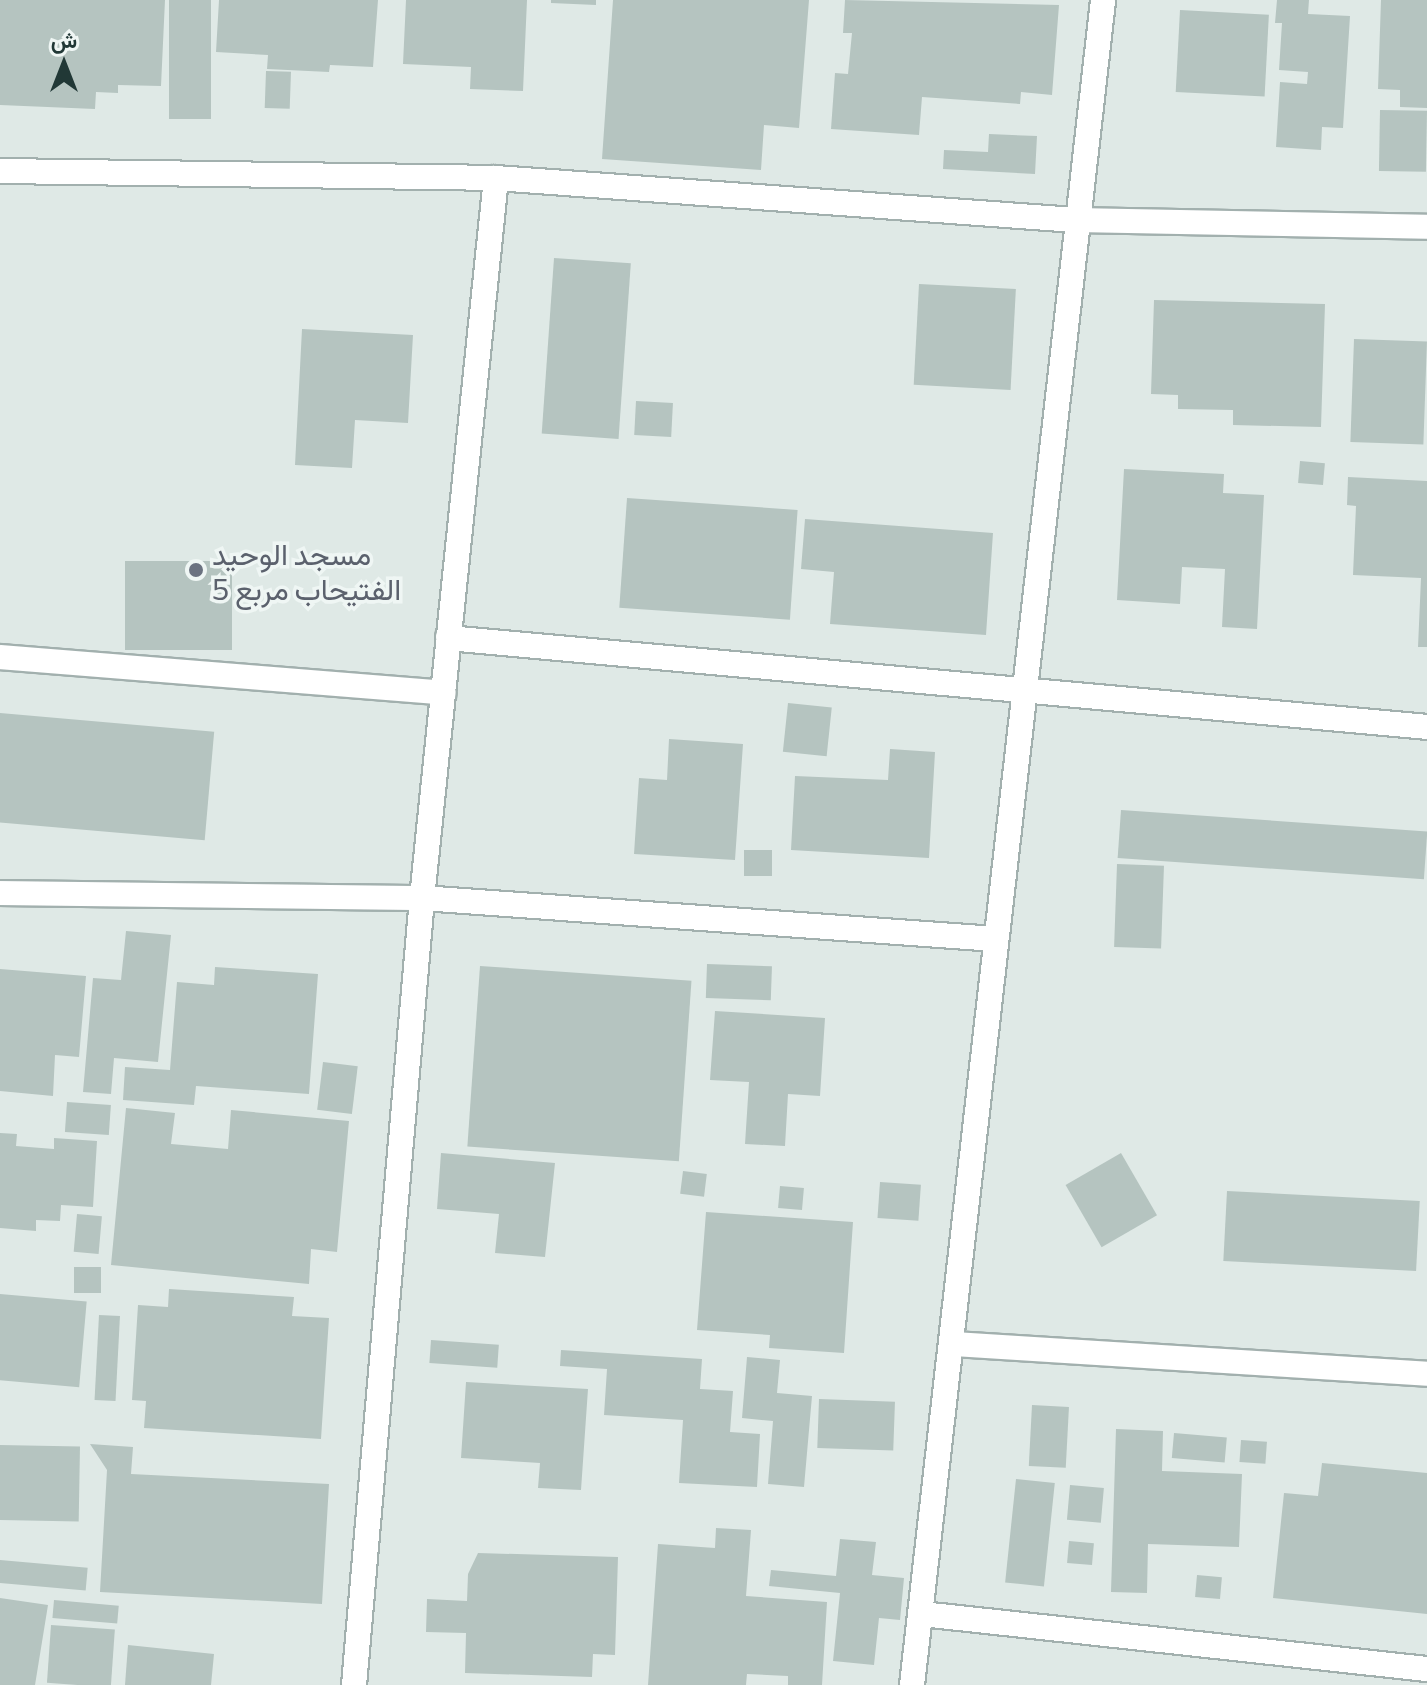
<!DOCTYPE html>
<html>
<head>
<meta charset="utf-8">
<style>
  body { margin:0 }
  #map { position:relative; width:1427px; height:1685px; overflow:hidden; background:#dfe9e6; font-family:Commissioner,Vazirmatn,sans-serif }
  div>[style] { position:absolute }
  [style*='--x'] { left:calc(var(--x)*1px); top:calc(var(--y)*1px); width:calc(var(--w)*1px); rotate:calc(var(--a)*1deg) }
  .building>* { inset:0; background:#b5c4c0; transform-origin:0 0 }
  .roads { filter:drop-shadow(2px 0 #a2b0ae) drop-shadow(-2px 0 #a2b0ae) drop-shadow(0 2px #a2b0ae) drop-shadow(0 -2px #a2b0ae) }
  .minor>* { height:24px; margin:-12px; padding:0 12px; transform-origin:12px; border-radius:12px; background:#fff }
  .dots>* { width:22px; height:22px; translate:-50% -50%; box-sizing:border-box; border:4px solid #eff6f4; border-radius:50% }
  span { translate:-50% -50%; white-space:nowrap; text-align:center; line-height:1.15; -webkit-text-stroke:7px #eff6f4; paint-order:stroke }
  .worship-label { font-size:30px; color:#5b616d }
  .left { translate:0 -50%; text-align:left }
  .north { position:absolute; left:24px; top:24px; width:80px; height:80px; -webkit-text-stroke:6px #eff6f4; paint-order:stroke; rotate:0deg; font-size:22px; font-weight:700; line-height:32px; text-align:center; color:#213836 }
  .north::after { content:''; display:block; margin:auto; width:28px; height:36px; background:#213836; clip-path:polygon(50% 0,100% 100%,50% 72%,0 100%) }
</style>
</head>
<body>
<div id="map">
  <div class="building">
    <div style="clip-path:polygon(0 0,165px 0,161px 86px,118px 85px,118px 93px,96px 92px,95px 109px,0 105px)"></div>
    <div style="left:169px;top:0;width:42px;height:119px"></div>
    <div style="clip-path:polygon(219px 0,378px 0,373px 67px,330px 65px,329px 72px,267px 69px,268px 55px,216px 52px)"></div>
    <div style="clip-path:polygon(406px 0,527px 0,523px 91px,470px 89px,471px 67px,403px 64px)"></div>
    <div style="clip-path:polygon(551px 0,596px 0,596px 5px,551px 3px)"></div>
    <div style="clip-path:polygon(613px 0,809px 0,799px 128px,764px 125px,761px 170px,602px 159px)"></div>
    <div style="clip-path:polygon(845px 0,1059px 5px,1052px 95px,1021px 92px,1020px 104px,922px 97px,919px 135px,831px 129px,835px 73px,848px 74px,852px 33px,843px 33px)"></div>
    <div style="clip-path:polygon(1277px 0,1309px 0,1308px 14px,1350px 16px,1343px 128px,1322px 127px,1321px 150px,1276px 147px,1280px 82px,1307px 84px,1308px 72px,1279px 70px,1282px 23px,1275px 23px)"></div>
    <div style="clip-path:polygon(1381px 0,1427px 0,1427px 108px,1400px 107px,1400px 90px,1378px 89px)"></div>
    <div style="left:1180px;top:10px;width:89px;height:82px;rotate:3deg"></div>
    <div style="left:266px;top:71px;width:25px;height:37px;rotate:2deg"></div>
    <div style="left:1380px;top:110px;width:47px;height:61px;rotate:1deg"></div>
    <div style="clip-path:polygon(989px 134px,1037px 136px,1035px 174px,943px 169px,944px 150px,988px 152px)"></div>
    <div style="left:554px;top:258px;width:77px;height:176px;rotate:4deg"></div>
    <div style="left:919px;top:284px;width:97px;height:101px;rotate:3deg"></div>
    <div style="clip-path:polygon(1154px 300px,1325px 304px,1321px 427px,1233px 425px,1233px 410px,1178px 409px,1178px 395px,1151px 394px)"></div>
    <div style="clip-path:polygon(302px 329px,413px 335px,408px 423px,355px 420px,352px 468px,295px 465px)"></div>
    <div style="left:1354px;top:339px;width:73px;height:103px;rotate:2deg"></div>
    <div style="left:636px;top:401px;width:37px;height:34px;rotate:3deg"></div>
    <div style="left:1300px;top:461px;width:25px;height:22px;rotate:5deg"></div>
    <div style="clip-path:polygon(1124px 469px,1224px 474px,1223px 493px,1264px 495px,1257px 629px,1222px 627px,1225px 569px,1182px 567px,1180px 604px,1117px 600px)"></div>
    <div style="clip-path:polygon(1348px 477px,1427px 481px,1427px 647px,1418px 647px,1421px 578px,1353px 575px,1356px 506px,1347px 505px)"></div>
    <div style="left:627px;top:498px;width:171px;height:110px;rotate:4deg"></div>
    <div style="clip-path:polygon(805px 519px,993px 533px,986px 635px,830px 624px,834px 572px,801px 569px)"></div>
    <div style="left:125px;top:561px;width:107px;height:89px"></div>
    <div style="left:788px;top:703px;width:44px;height:49px;rotate:6deg"></div>
    <div style="left:0;top:713px;width:215px;height:109px;rotate:5deg"></div>
    <div style="clip-path:polygon(669px 739px,743px 744px,735px 860px,634px 854px,639px 778px,667px 780px)"></div>
    <div style="clip-path:polygon(890px 749px,935px 752px,929px 858px,791px 850px,795px 776px,888px 780px)"></div>
    <div style="left:1121px;top:810px;width:307px;height:48px;rotate:4deg"></div>
    <div style="left:744px;top:850px;width:28px;height:26px"></div>
    <div style="left:1117px;top:864px;width:47px;height:83px;rotate:2deg"></div>
    <div style="clip-path:polygon(126px 931px,171px 935px,158px 1062px,114px 1058px,111px 1094px,83px 1092px,93px 978px,121px 980px)"></div>
    <div style="left:707px;top:964px;width:65px;height:34px;rotate:2deg"></div>
    <div style="left:480px;top:966px;width:212px;height:181px;rotate:4deg"></div>
    <div style="clip-path:polygon(215px 967px,318px 974px,309px 1094px,196px 1086px,194px 1105px,123px 1100px,125px 1067px,170px 1070px,177px 982px,214px 985px)"></div>
    <div style="clip-path:polygon(0 969px,86px 976px,79px 1057px,55px 1055px,53px 1096px,0 1091px)"></div>
    <div style="clip-path:polygon(715px 1011px,825px 1018px,820px 1096px,788px 1094px,785px 1146px,745px 1144px,749px 1082px,710px 1080px)"></div>
    <div style="left:323px;top:1062px;width:35px;height:48px;rotate:7deg"></div>
    <div style="left:67px;top:1102px;width:44px;height:30px;rotate:4deg"></div>
    <div style="clip-path:polygon(126px 1108px,175px 1113px,171px 1144px,228px 1149px,231px 1110px,349px 1121px,337px 1252px,311px 1249px,309px 1284px,111px 1265px)"></div>
    <div style="clip-path:polygon(0 1133px,17px 1134px,16px 1146px,54px 1149px,54px 1138px,97px 1141px,93px 1207px,61px 1205px,60px 1221px,36px 1220px,36px 1231px,0 1228px)"></div>
    <div style="clip-path:polygon(441px 1153px,555px 1163px,545px 1257px,495px 1253px,499px 1214px,437px 1209px)"></div>
    <div style="left:1121px;top:1153px;width:72px;height:64px;rotate:60deg"></div>
    <div style="left:683px;top:1171px;width:24px;height:23px;rotate:7deg"></div>
    <div style="left:880px;top:1182px;width:41px;height:36px;rotate:4deg"></div>
    <div style="left:780px;top:1186px;width:24px;height:22px;rotate:5deg"></div>
    <div style="left:1227px;top:1191px;width:193px;height:70px;rotate:3deg"></div>
    <div style="clip-path:polygon(706px 1212px,853px 1222px,844px 1353px,769px 1348px,770px 1335px,697px 1330px)"></div>
    <div style="left:77px;top:1214px;width:25px;height:38px;rotate:5deg"></div>
    <div style="left:74px;top:1267px;width:27px;height:26px"></div>
    <div style="clip-path:polygon(169px 1289px,294px 1297px,292px 1316px,329px 1318px,321px 1439px,144px 1428px,146px 1401px,132px 1400px,138px 1305px,168px 1307px)"></div>
    <div style="left:0;top:1294px;width:87px;height:86px;rotate:5deg"></div>
    <div style="left:99px;top:1315px;width:21px;height:85px;rotate:3deg"></div>
    <div style="left:431px;top:1340px;width:68px;height:23px;rotate:4deg"></div>
    <div style="clip-path:polygon(561px 1350px,702px 1359px,700px 1389px,733px 1391px,730px 1432px,760px 1434px,757px 1487px,679px 1483px,683px 1420px,604px 1415px,607px 1369px,560px 1366px)"></div>
    <div style="clip-path:polygon(747px 1357px,780px 1360px,777px 1393px,812px 1396px,804px 1487px,768px 1484px,773px 1421px,742px 1418px)"></div>
    <div style="clip-path:polygon(466px 1382px,588px 1389px,581px 1490px,538px 1488px,540px 1463px,461px 1458px)"></div>
    <div style="left:819px;top:1399px;width:76px;height:49px;rotate:2deg"></div>
    <div style="left:1032px;top:1405px;width:37px;height:61px;rotate:3deg"></div>
    <div style="clip-path:polygon(1116px 1429px,1163px 1431px,1162px 1471px,1242px 1474px,1239px 1547px,1148px 1544px,1147px 1593px,1111px 1592px)"></div>
    <div style="left:1174px;top:1433px;width:53px;height:25px;rotate:5deg"></div>
    <div style="left:1241px;top:1440px;width:26px;height:22px;rotate:4deg"></div>
    <div style="clip-path:polygon(90px 1444px,133px 1447px,131px 1474px,329px 1484px,322px 1604px,100px 1592px,107px 1470px)"></div>
    <div style="left:0;top:1445px;width:80px;height:75px;rotate:1deg"></div>
    <div style="clip-path:polygon(1322px 1463px,1427px 1473px,1427px 1614px,1273px 1598px,1284px 1493px,1318px 1496px)"></div>
    <div style="left:1016px;top:1479px;width:39px;height:104px;rotate:6deg"></div>
    <div style="left:1070px;top:1485px;width:34px;height:35px;rotate:5deg"></div>
    <div style="clip-path:polygon(716px 1528px,751px 1530px,746px 1596px,827px 1602px,822px 1685px,788px 1685px,788px 1676px,747px 1674px,746px 1685px,648px 1685px,658px 1544px,715px 1548px)"></div>
    <div style="clip-path:polygon(840px 1539px,876px 1542px,872px 1575px,904px 1578px,900px 1620px,879px 1618px,874px 1665px,833px 1661px,840px 1593px,769px 1586px,771px 1570px,836px 1576px)"></div>
    <div style="left:1069px;top:1541px;width:25px;height:22px;rotate:5deg"></div>
    <div style="clip-path:polygon(478px 1553px,618px 1557px,615px 1655px,593px 1654px,592px 1677px,465px 1673px,466px 1633px,426px 1632px,427px 1599px,467px 1601px,468px 1574px)"></div>
    <div style="left:0;top:1560px;width:88px;height:23px;rotate:5deg"></div>
    <div style="left:1197px;top:1575px;width:25px;height:22px;rotate:5deg"></div>
    <div style="clip-path:polygon(0 1598px,48px 1605px,35px 1685px,0 1685px)"></div>
    <div style="left:54px;top:1600px;width:65px;height:18px;rotate:5deg"></div>
    <div style="left:51px;top:1625px;width:64px;height:58px;rotate:4deg"></div>
    <div style="clip-path:polygon(128px 1645px,214px 1654px,211px 1685px,125px 1685px)"></div>
  </div>
  <div class="roads">
    <div class="minor">
      <div style="--x:0;--y:171;--w:496;--a:0.8"></div>
      <div style="--x:496;--y:178;--w:581;--a:4.15"></div>
      <div style="--x:1075;--y:220;--w:352;--a:1.1"></div>
      <div style="--x:448;--y:638;--w:983;--a:5.19"></div>
      <div style="--x:0;--y:657;--w:445;--a:4.6"></div>
      <div style="--x:0;--y:893;--w:422;--a:0.7"></div>
      <div style="--x:422;--y:898;--w:574;--a:4.09"></div>
      <div style="--x:954;--y:1344;--w:474;--a:3.6"></div>
      <div style="--x:922;--y:1614;--w:508;--a:6.22"></div>
      <div style="--x:354;--y:1685;--w:790;--a:-85.06"></div>
      <div style="--x:422;--y:898;--w:724;--a:-84.13"></div>
      <div style="--x:912;--y:1685;--w:1696;--a:-83.53"></div>
    </div>
  </div>
  <div class="dots">
    <div style="left:196px;top:570px;background:#6b7280"></div>
  </div>
  <div class="worship-label">
    <span class="left" style="left:212px;top:570px">مسجد الوحيد<br>الفتيحاب مربع 5</span>
  </div>
  <div class="north">ش</div>
</div>
</body>
</html>
